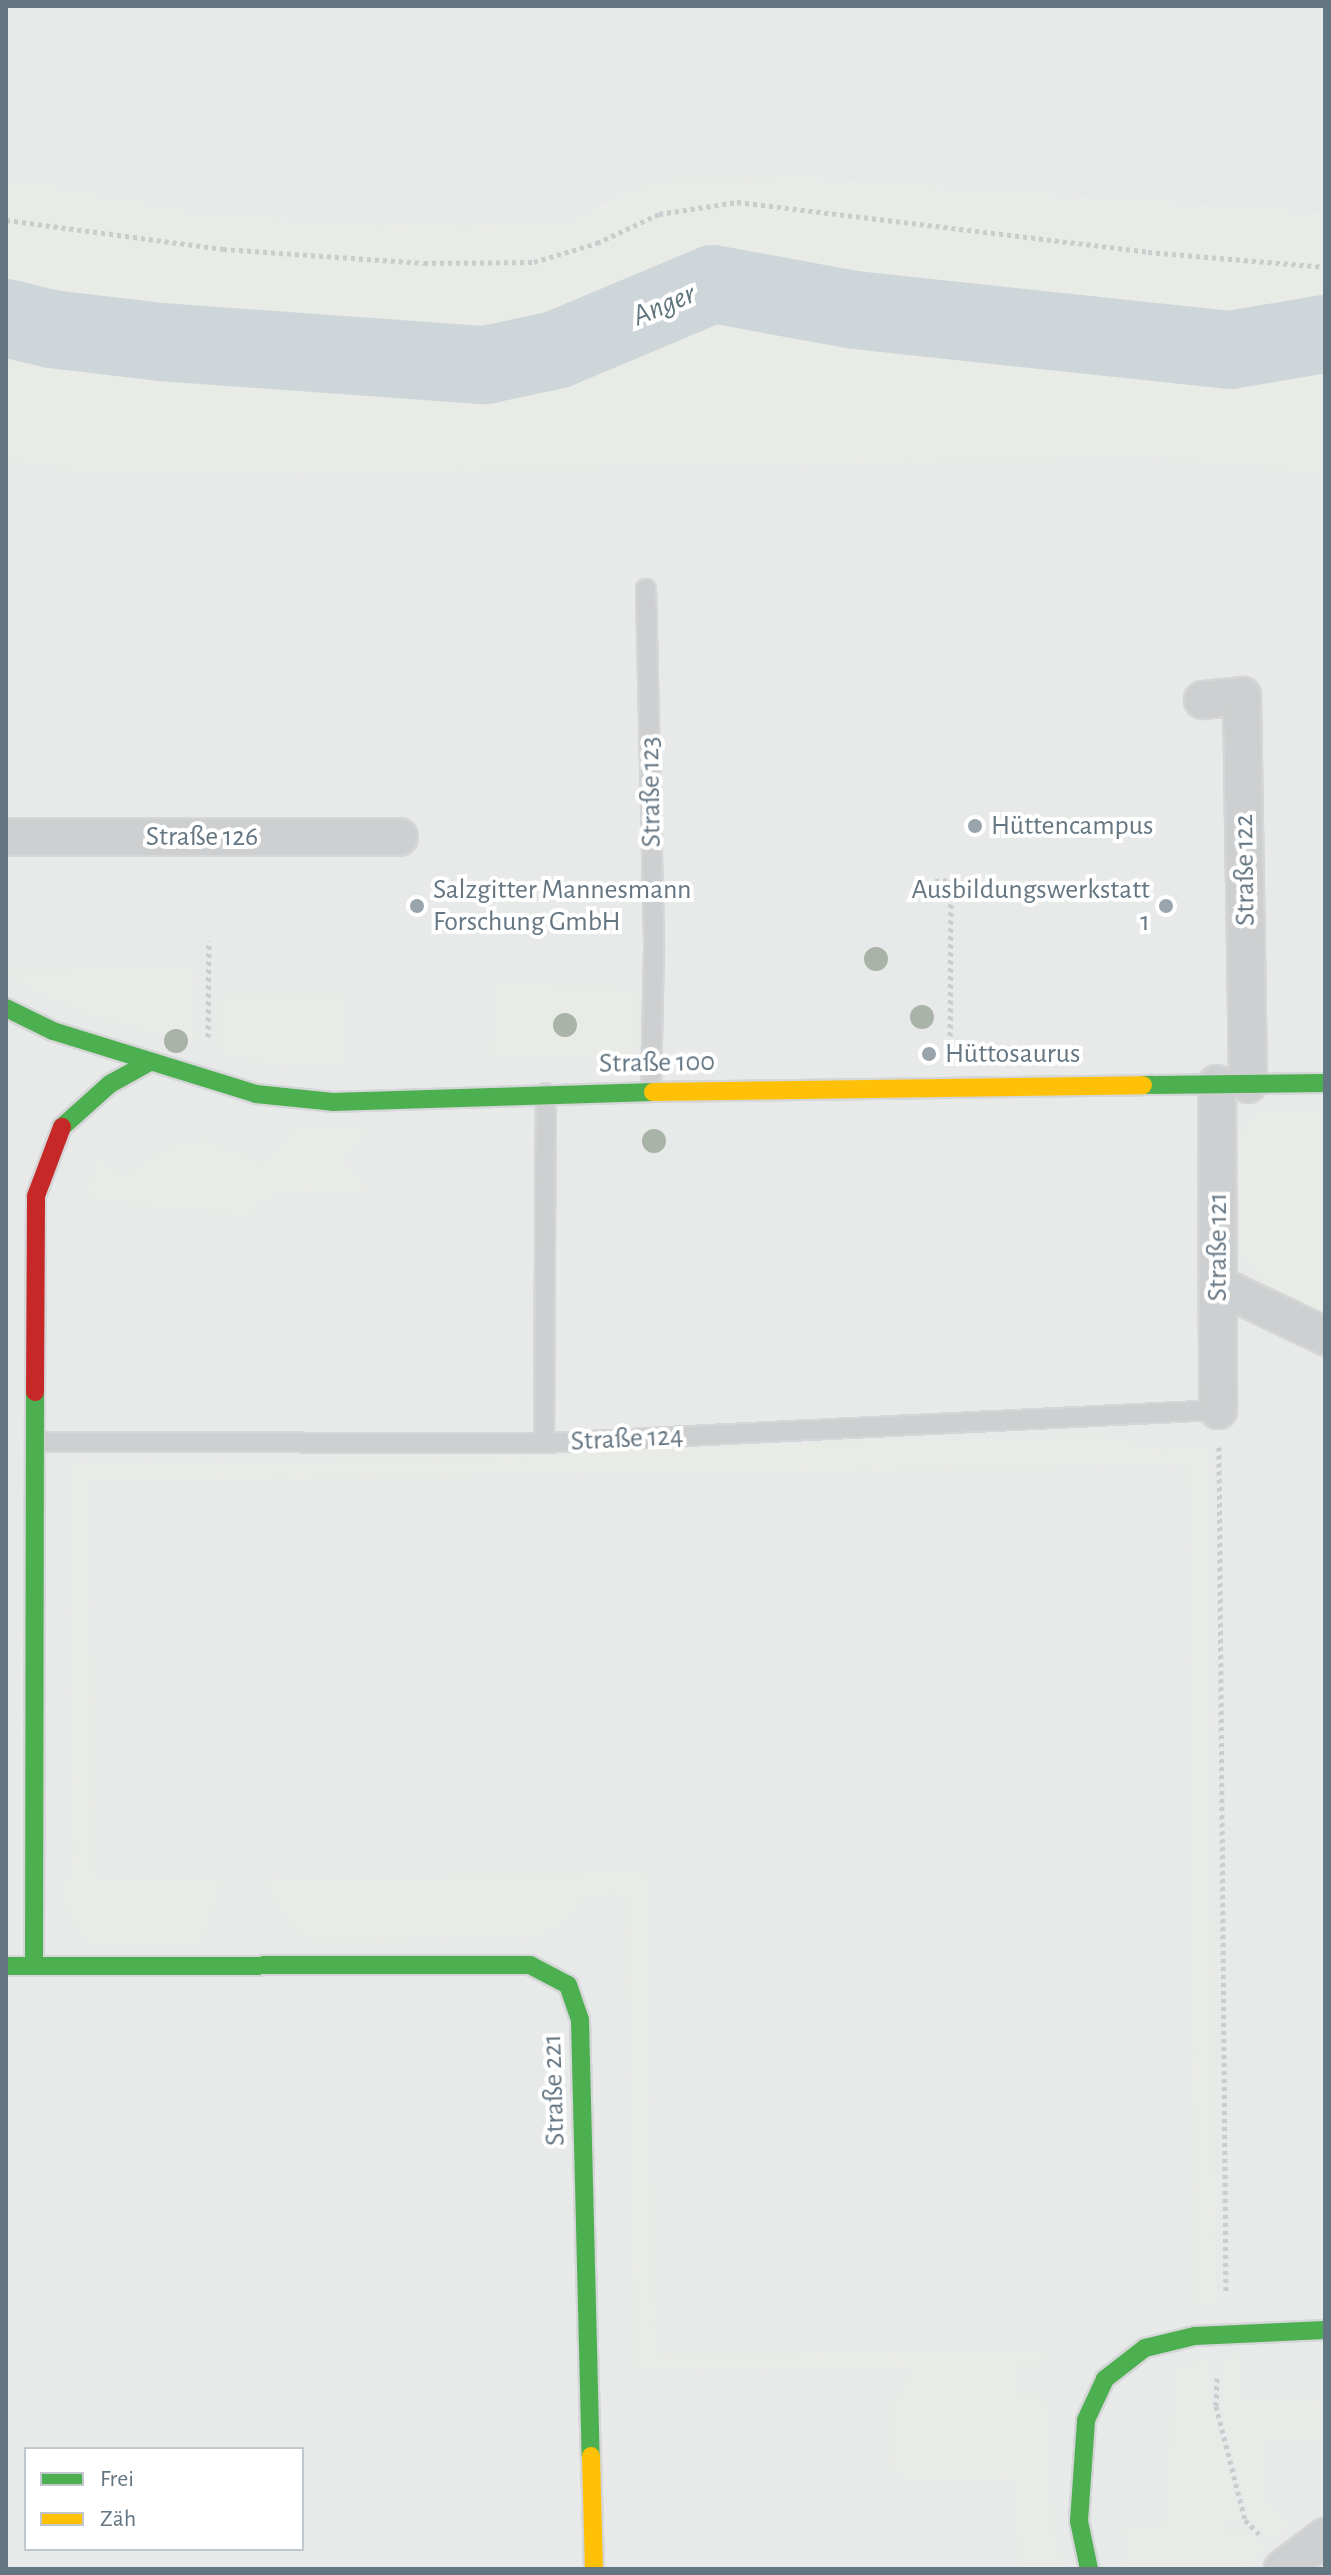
<!DOCTYPE html>
<meta charset="utf-8">
<style>
body{margin:0}
#map{position:relative;width:1331px;height:2575px;overflow:hidden;background:#f9f9f9;font-family:"Alegreya Sans",sans-serif}
div>[style]{position:absolute}
[style*='--x']{left:calc(var(--x)*1px);top:calc(var(--y)*1px);width:calc(var(--w)*1px);rotate:calc(var(--a)*1deg)}
.built>*{inset:0;background:#e8e9e9}
.green>*{inset:0;background:#e8ebe6;transform-origin:0 0}
.river>*{height:78px;margin:-39px;padding:0 39px;transform-origin:39px;border-radius:39px;background:#ced6d9}
.path>*{height:5px;margin-top:-2.5px;transform-origin:0;background:repeating-linear-gradient(90deg,#cbcccd 0 4px,transparent 0 8px)}
.roads{filter:drop-shadow(2px 0 #d5d6d7) drop-shadow(-2px 0 #d5d6d7) drop-shadow(0 2px #d5d6d7) drop-shadow(0 -2px #d5d6d7)}
.lane>*{height:18px;margin:-9px;padding:0 9px;transform-origin:9px;border-radius:9px;background:#cecfd0}
.street>*{height:36px;margin:-18px;padding:0 18px;transform-origin:18px;border-radius:18px;background:#cecfd0}
.fast>*{height:18px;margin:-9px;padding:0 9px;transform-origin:9px;border-radius:9px;background:#4caf50}
.slow>*{height:18px;margin:-9px;padding:0 9px;transform-origin:9px;border-radius:9px;background:#ffc107}
.jam>*{height:18px;margin:-9px;padding:0 9px;transform-origin:9px;border-radius:9px;background:#c62828}
.trees>*{width:24px;height:24px;margin:-12px;border-radius:50%;background:#a9b3a7}
.dots>*{width:22px;height:22px;translate:-50% -50%;box-sizing:border-box;border:4px solid #fff;border-radius:50%}
span{translate:-50% -50%;white-space:nowrap;text-align:center;line-height:1.15;-webkit-text-stroke:8px #fff;paint-order:stroke}
.street-label{font-size:28px;color:#657683}
.poi-label{font-size:28px;color:#657683}
.left{translate:0 -50%;text-align:left}
.right{translate:-100% -50%;text-align:right}
.water-label{font-size:30px;color:#60757c;font-style:italic}
.frame{position:absolute;inset:0;border:8px solid #657683;pointer-events:none}
.legend{position:absolute;left:24px;top:2447px;width:280px;height:104px;box-sizing:border-box;background:#fff;border:2px solid #c1c8cd;margin:0;padding:10px 14px;list-style:none;font-size:24px;color:#657683}
.legend li{display:flex;align-items:center;gap:16px;height:40px}
.legend b{width:40px;border:2px solid #c1c8cd}
</style>
<div id="map">
<div class="built">
<div style="clip-path:polygon(6px 6px,1325px 6px,1325px 215px,786px 178px,629px 191px,584px 218px,548px 226px,375px 228px,190px 213px,6px 180px)"></div>
<div style="clip-path:polygon(evenodd,6px 375px,1325px 400px,1325px 2569px,6px 2569px,6px 375px,26px 2449px,302px 2449px,302px 2549px,26px 2549px,26px 2449px)"></div>
</div>
<div class="green">
<div style="clip-path:polygon(786px 178px,1325px 215px,1325px 473px,1151px 458px,201px 475px,77px 471px,6px 460px,6px 180px,190px 213px,375px 228px,548px 226px,584px 218px,630px 191px,670px 180px)"></div>
<div style="clip-path:polygon(195px 968px,196px 1046px,84px 1013px,28px 988px,6px 971px)"></div>
<div style="left:638px;top:989px;width:71px;height:144px;rotate:92deg"></div>
<div style="clip-path:polygon(344px 994px,342px 1065px,269px 1064px,219px 1052px,219px 995px)"></div>
<div style="clip-path:polygon(1325px 1110px,1325px 1314px,1270px 1289px,1240px 1251px,1239px 1145px,1243px 1131px,1262px 1111px)"></div>
<div style="clip-path:polygon(298px 1126px,370px 1126px,344px 1160px,371px 1190px,273px 1192px,273px 1201px,259px 1203px,251px 1216px,112px 1202px,87px 1195px,97px 1159px,124px 1175px,168px 1147px,204px 1139px,262px 1163px)"></div>
<div style="clip-path:polygon(1101px 1435px,1131px 1441px,1141px 1450px,1208px 1449px,1215px 2306px,1196px 2307px,1188px 1466px,90px 1481px,94px 1879px,223px 1880px,202px 1942px,88px 1944px,65px 1906px,61px 1881px,74px 1880px,69px 1464px,564px 1457px,565px 1451px)"></div>
<div style="clip-path:polygon(646px 1873px,655px 2356px,1044px 2351px,1045px 2363px,1014px 2366px,1014px 2396px,1045px 2396px,1053px 2528px,1064px 2569px,1021px 2569px,1012px 2479px,906px 2482px,905px 2473px,891px 2473px,890px 2396px,904px 2395px,911px 2367px,636px 2371px,626px 1894px,584px 1895px,568px 1920px,536px 1938px,323px 1941px,308px 1939px,294px 1928px,263px 1879px)"></div>
<div style="clip-path:polygon(1242px 2355px,1243px 2400px,1325px 2402px,1325px 2438px,1266px 2440px,1266px 2502px,1289px 2525px,1273px 2540px,1249px 2518px,1221px 2408px,1225px 2356px)"></div>
<div style="clip-path:polygon(1209px 2359px,1213px 2411px,1241px 2523px,1225px 2523px,1224px 2531px,1248px 2532px,1265px 2547px,1243px 2569px,1112px 2569px,1128px 2565px,1123px 2527px,1164px 2527px,1176px 2368px)"></div>
</div>
<div class="river">
<div style="--x:6;--y:318;--w:46;--a:13.7"></div>
<div style="--x:51;--y:329;--w:111;--a:6.7"></div>
<div style="--x:161;--y:342;--w:325;--a:4.1"></div>
<div style="--x:485;--y:365;--w:73;--a:-11.9"></div>
<div style="--x:556;--y:350;--w:170;--a:-22.8"></div>
<div style="--x:713;--y:284;--w:144;--a:10.4"></div>
<div style="--x:855;--y:310;--w:377;--a:6.1"></div>
<div style="--x:1230;--y:350;--w:96;--a:-9.6"></div>
</div>
<div class="path">
<div style="--x:6;--y:220;--w:219;--a:7.6"></div>
<div style="--x:223;--y:249;--w:201;--a:4"></div>
<div style="--x:424;--y:263;--w:110;--a:-0.5"></div>
<div style="--x:534;--y:262;--w:66;--a:-16.8"></div>
<div style="--x:597;--y:243;--w:68;--a:-25.1"></div>
<div style="--x:659;--y:214;--w:79;--a:-8.7"></div>
<div style="--x:737;--y:202;--w:414;--a:6.9"></div>
<div style="--x:1148;--y:252;--w:178;--a:4.8"></div>
<div style="--x:935;--y:881;--w:16;--a:-4"></div>
<div style="--x:951;--y:880;--w:166;--a:90.3"></div>
<div style="--x:208;--y:1037;--w:96;--a:-89.4"></div>
<div style="--x:1219;--y:1447;--w:846;--a:89.53"></div>
<div style="--x:1217;--y:2378;--w:28;--a:92"></div>
<div style="--x:1216;--y:2406;--w:118;--a:75.7"></div>
<div style="--x:1245;--y:2520;--w:24;--a:45"></div>
</div>
<div class="roads">
<div class="lane">
<div style="--x:646;--y:589;--w:359;--a:88.7"></div>
<div style="--x:654;--y:948;--w:143;--a:91.2"></div>
<div style="--x:35;--y:1442;--w:509;--a:0.11"></div>
<div style="--x:544;--y:1443;--w:675;--a:-2.8"></div>
<div style="--x:544;--y:1443;--w:350;--a:-89.7"></div>
</div>
<div class="street">
<div style="--x:1203;--y:700;--w:39;--a:-6"></div>
<div style="--x:1242;--y:696;--w:388;--a:89.1"></div>
<div style="--x:6;--y:837;--w:393;--a:0"></div>
<div style="--x:1217;--y:1084;--w:326;--a:89.8"></div>
<div style="--x:1218;--y:1285;--w:119;--a:25.5"></div>
<div style="--x:1283;--y:2569;--w:53;--a:-37.3"></div>
</div>
<div class="fast">
<div style="--x:6;--y:1008;--w:52;--a:26.1"></div>
<div style="--x:53;--y:1031;--w:213;--a:17.2"></div>
<div style="--x:256;--y:1094;--w:77;--a:5.9"></div>
<div style="--x:333;--y:1102;--w:320;--a:-1.8"></div>
<div style="--x:1143;--y:1085;--w:182;--a:-0.6"></div>
<div style="--x:62;--y:1127;--w:64;--a:-41.9"></div>
<div style="--x:110;--y:1084;--w:43;--a:-28.9"></div>
<div style="--x:6;--y:1966;--w:524;--a:-0.11"></div>
<div style="--x:530;--y:1965;--w:43;--a:27.8"></div>
<div style="--x:568;--y:1985;--w:37;--a:71"></div>
<div style="--x:580;--y:2020;--w:436;--a:88.6"></div>
<div style="--x:34;--y:1966;--w:574;--a:-89.9"></div>
<div style="--x:1089;--y:2569;--w:49;--a:-101.8"></div>
<div style="--x:1079;--y:2521;--w:101;--a:-86"></div>
<div style="--x:1086;--y:2420;--w:45;--a:-65.1"></div>
<div style="--x:1105;--y:2379;--w:51;--a:-37.8"></div>
<div style="--x:1145;--y:2348;--w:51;--a:-13.5"></div>
<div style="--x:1195;--y:2336;--w:130;--a:-2.6"></div>
</div>
<div class="slow">
<div style="--x:653;--y:1092;--w:490;--a:-0.8"></div>
<div style="--x:591;--y:2456;--w:113;--a:88.5"></div>
</div>
<div class="jam">
<div style="--x:35;--y:1392;--w:196;--a:-89.7"></div>
<div style="--x:36;--y:1196;--w:74;--a:-69.4"></div>
</div>
</div>
<div class="trees">
<div style="left:876px;top:959px"></div>
<div style="left:922px;top:1017px"></div>
<div style="left:565px;top:1025px"></div>
<div style="left:176px;top:1041px"></div>
<div style="left:654px;top:1141px"></div>
</div>
<div class="dots">
<div style="left:975px;top:826px;background:#99a4ac"></div>
<div style="left:417px;top:906px;background:#99a4ac"></div>
<div style="left:1166px;top:906px;background:#99a4ac"></div>
<div style="left:929px;top:1054px;background:#99a4ac"></div>
</div>
<div class="street-label">
<span style="left:651px;top:792px;rotate:-91deg">Straße 123</span>
<span style="left:202px;top:837px">Straße 126</span>
<span style="left:1245px;top:870px;rotate:-91deg">Straße 122</span>
<span style="left:657px;top:1063px;rotate:-1deg">Straße 100</span>
<span style="left:1218px;top:1247px;rotate:-90deg">Straße 121</span>
<span style="left:627px;top:1439px;rotate:-3deg">Straße 124</span>
<span style="left:554px;top:2090px;rotate:-92deg">Straße 221</span>
</div>
<div class="poi-label">
<span class="left" style="left:991px;top:826px">Hüttencampus</span>
<span class="left" style="left:433px;top:906px">Salzgitter Mannesmann<br>Forschung GmbH</span>
<span class="right" style="left:1150px;top:906px">Ausbildungswerkstatt<br>1</span>
<span class="left" style="left:945px;top:1054px">Hüttosaurus</span>
</div>
<div class="water-label">
<span style="left:664px;top:305px;rotate:-23deg">Anger</span>
</div>
<div class="frame"></div>
<ul class="legend">
<li><b style="height:10px;background:#4caf50"></b>Frei</li>
<li><b style="height:10px;background:#ffc107"></b>Zäh</li>
</ul>
</div>
